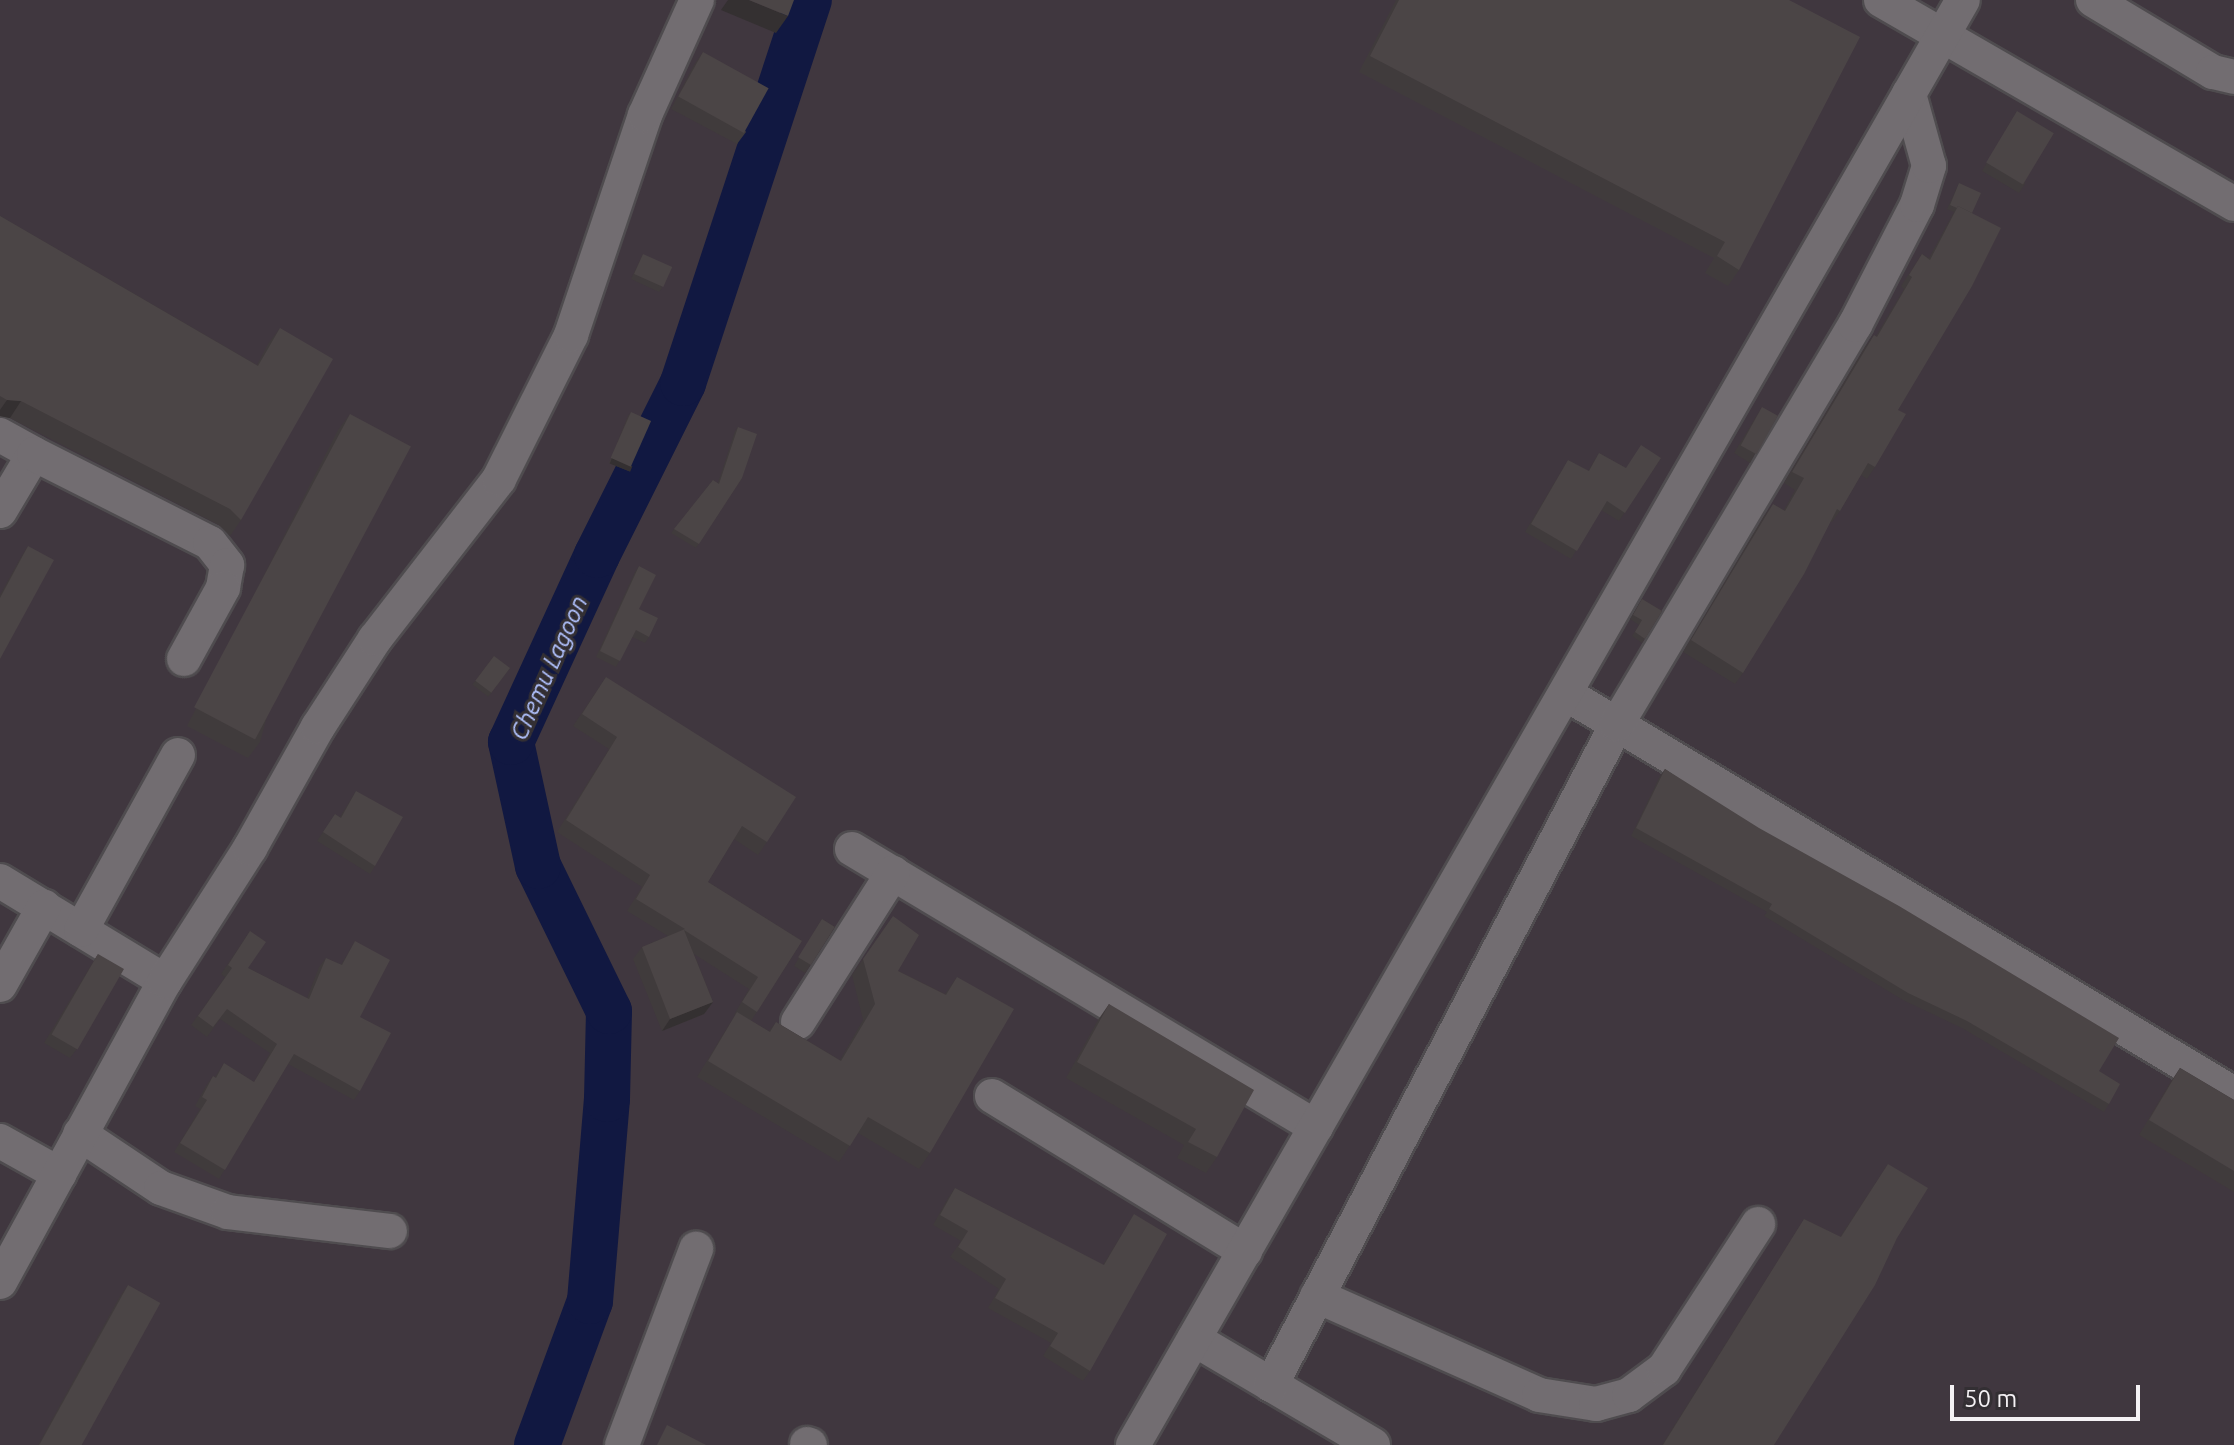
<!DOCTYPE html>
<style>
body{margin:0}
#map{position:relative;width:2234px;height:1445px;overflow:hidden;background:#332f33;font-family:Ubuntu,sans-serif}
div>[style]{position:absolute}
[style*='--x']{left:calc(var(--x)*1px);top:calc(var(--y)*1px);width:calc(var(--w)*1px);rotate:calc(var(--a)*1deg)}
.built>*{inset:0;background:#40373f;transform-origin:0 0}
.river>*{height:46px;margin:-23px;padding:0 23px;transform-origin:23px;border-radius:23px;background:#111841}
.roads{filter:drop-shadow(2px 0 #4f4c4f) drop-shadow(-2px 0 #4f4c4f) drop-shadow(0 2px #4f4c4f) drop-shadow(0 -2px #4f4c4f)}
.minor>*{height:34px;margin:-17px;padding:0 17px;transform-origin:17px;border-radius:17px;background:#726d71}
.wall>*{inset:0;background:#403b3c;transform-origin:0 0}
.shaded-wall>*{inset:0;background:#343031;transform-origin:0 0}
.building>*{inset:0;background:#4b4546;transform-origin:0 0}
span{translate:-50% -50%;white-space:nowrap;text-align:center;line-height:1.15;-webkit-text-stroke:6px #332f33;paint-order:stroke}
.water-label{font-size:24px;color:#b0c1fd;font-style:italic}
.scale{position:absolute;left:1950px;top:1385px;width:190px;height:36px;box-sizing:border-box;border:4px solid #f5f2f5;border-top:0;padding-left:10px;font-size:24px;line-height:28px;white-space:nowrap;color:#f5f2f5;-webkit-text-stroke:6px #332f33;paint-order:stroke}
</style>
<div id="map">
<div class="built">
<div style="left:0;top:0;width:2234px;height:1445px"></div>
</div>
<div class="river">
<div style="--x:537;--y:1445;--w:153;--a:-69.8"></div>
<div style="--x:590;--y:1301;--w:203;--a:-85.2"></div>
<div style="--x:607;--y:1099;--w:88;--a:-88.7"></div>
<div style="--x:609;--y:1011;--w:161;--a:-116.1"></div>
<div style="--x:538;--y:866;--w:127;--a:-102.3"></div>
<div style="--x:511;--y:742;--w:206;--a:-65.3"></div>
<div style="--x:597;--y:555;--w:192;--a:-63.4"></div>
<div style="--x:683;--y:383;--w:403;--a:-71.8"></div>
</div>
<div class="roads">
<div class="minor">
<div style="--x:1881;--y:0;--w:408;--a:30"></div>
<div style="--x:2093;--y:0;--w:140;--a:31"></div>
<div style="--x:2213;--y:72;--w:22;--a:13"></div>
<div style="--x:0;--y:435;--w:39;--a:29"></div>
<div style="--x:0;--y:511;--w:66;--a:-59.2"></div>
<div style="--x:34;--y:454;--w:197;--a:26.8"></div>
<div style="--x:210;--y:543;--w:28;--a:52"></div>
<div style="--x:227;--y:565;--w:23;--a:100"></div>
<div style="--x:223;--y:588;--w:81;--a:118.8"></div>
<div style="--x:1566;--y:694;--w:779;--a:30.91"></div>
<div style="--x:852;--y:849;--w:541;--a:30.93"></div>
<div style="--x:0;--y:881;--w:193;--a:31.2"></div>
<div style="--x:81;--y:930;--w:200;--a:-61"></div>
<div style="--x:0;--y:985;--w:90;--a:-60.6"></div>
<div style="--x:798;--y:1022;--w:177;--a:-57.5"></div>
<div style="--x:992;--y:1096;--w:297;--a:31.5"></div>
<div style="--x:80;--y:1134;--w:97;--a:33.7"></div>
<div style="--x:161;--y:1188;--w:71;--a:19.7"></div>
<div style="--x:228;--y:1212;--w:163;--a:6.7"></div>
<div style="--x:0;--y:1141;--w:68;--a:29.2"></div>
<div style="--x:0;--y:1282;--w:343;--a:-61.3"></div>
<div style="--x:165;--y:981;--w:158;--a:-57.4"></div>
<div style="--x:250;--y:848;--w:139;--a:-60.7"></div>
<div style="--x:318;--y:727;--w:105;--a:-57.1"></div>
<div style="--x:375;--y:639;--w:202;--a:-52.2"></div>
<div style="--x:499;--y:479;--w:161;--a:-63.4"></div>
<div style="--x:571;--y:335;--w:232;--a:-71.4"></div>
<div style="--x:645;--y:115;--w:126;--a:-65.7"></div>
<div style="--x:1317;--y:1296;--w:243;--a:24"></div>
<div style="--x:1539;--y:1395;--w:58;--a:9"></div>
<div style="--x:1596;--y:1404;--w:34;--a:-15"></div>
<div style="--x:1629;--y:1395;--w:44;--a:-36.6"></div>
<div style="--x:1664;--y:1369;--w:173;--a:-57"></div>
<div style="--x:1194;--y:1339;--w:208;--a:30.6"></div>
<div style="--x:1271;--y:1385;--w:746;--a:-62.37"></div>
<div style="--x:1617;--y:724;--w:465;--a:-59.2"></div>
<div style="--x:1855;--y:325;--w:135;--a:-62.7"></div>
<div style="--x:1917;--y:205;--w:41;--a:-72.9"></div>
<div style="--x:1929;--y:166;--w:75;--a:-105.5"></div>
<div style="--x:807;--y:1444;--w:3;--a:18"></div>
<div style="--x:622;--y:1445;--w:210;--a:-69.3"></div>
<div style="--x:1133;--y:1445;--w:1666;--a:-60.13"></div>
</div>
</div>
<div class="wall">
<div style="clip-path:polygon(1396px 0,1789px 0,1739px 270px,1728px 286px,1705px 273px,1714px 258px,1359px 72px)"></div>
<div style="clip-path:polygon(703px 52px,746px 132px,737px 144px,671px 109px,694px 65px)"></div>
<div style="clip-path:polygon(2017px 111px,2025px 184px,2019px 193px,1982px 171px)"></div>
<div style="clip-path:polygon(1959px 183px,1972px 213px,1898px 410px,1875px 467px,1867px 479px,1861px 475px,1840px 511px,1832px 522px,1830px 521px,1743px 673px,1735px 684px,1683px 652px,1764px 516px,1773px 504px,1784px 510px,1795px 490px,1784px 483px,1865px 347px,1874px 335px,1876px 336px,1904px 289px,1901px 286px,1922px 254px,1929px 258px,1954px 212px,1947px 209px)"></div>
<div style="clip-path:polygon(0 216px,257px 365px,268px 344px,280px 328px,241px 520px,230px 536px,219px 525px,10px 418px,0 416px)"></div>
<div style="clip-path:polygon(643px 254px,662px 288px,659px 292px,631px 279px)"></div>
<div style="clip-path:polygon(1762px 407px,1755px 454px,1750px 463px,1734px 453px)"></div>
<div style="clip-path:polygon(631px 412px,629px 471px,609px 463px,628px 416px)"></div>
<div style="clip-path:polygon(350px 414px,260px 742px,248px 758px,187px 726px,338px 430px)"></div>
<div style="clip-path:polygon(738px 427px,742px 478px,696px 548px,671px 533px,713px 480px,718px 483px,735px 431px)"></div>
<div style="clip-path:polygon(1599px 453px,1626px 468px,1661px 458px,1619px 521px,1601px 510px,1571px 559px,1525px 532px,1568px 460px,1588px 471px)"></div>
<div style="clip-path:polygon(28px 546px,0 659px,0 595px,20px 559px)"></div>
<div style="clip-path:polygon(639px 566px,639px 609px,649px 637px,645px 643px,632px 637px,616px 667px,596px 657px,635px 572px)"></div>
<div style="clip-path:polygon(1642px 599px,1662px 611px,1642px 643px,1632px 636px,1639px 625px,1630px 619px)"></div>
<div style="left:494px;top:656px;width:20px;height:36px;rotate:37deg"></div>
<div style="clip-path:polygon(606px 677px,767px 842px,758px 855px,734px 839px,708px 882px,802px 941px,751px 1021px,769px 1031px,776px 1022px,840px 1060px,863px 1020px,852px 975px,893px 916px,898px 971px,945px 994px,957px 977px,930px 1153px,919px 1169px,858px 1133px,839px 1162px,697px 1077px,735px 1015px,734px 1015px,749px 989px,694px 954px,713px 1002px,704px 1014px,662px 1031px,633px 959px,642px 947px,668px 936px,627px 911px,642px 887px,557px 832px,609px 749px,573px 726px)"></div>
<div style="clip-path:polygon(1665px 769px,2099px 1071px,2109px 1104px,2104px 1112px,1962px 1028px,1903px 1000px,1764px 916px,1767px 912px,1631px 836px,1660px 776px)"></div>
<div style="clip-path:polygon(356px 791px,375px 866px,370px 874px,317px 841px,335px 814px,340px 817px)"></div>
<div style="clip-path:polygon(822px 919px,835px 927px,805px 973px,794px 966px)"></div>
<div style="clip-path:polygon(250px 931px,248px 968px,307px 998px,319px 967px,326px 958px,341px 965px,355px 941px,360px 1017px,360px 1091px,354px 1100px,288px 1064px,219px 1179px,174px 1152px,200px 1109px,195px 1106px,206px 1086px,213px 1076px,215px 1077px,224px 1063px,254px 1082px,270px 1053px,220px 1019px,207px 1037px,191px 1025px,225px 977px,221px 974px)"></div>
<div style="clip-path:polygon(98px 954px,76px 1050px,70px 1058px,44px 1043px)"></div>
<div style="clip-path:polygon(1109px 1004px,1217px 1157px,1206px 1173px,1177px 1158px,1184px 1145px,1066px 1078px,1098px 1020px)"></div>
<div style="clip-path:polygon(2180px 1068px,2234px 1100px,2234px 1192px,2139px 1135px,2170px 1083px)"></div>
<div style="clip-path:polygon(1888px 1164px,1897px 1238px,1774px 1445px,1662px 1445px,1804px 1219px,1840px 1237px)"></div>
<div style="clip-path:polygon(955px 1188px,1103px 1265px,1134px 1214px,1090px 1371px,1083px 1381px,1043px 1356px,1051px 1343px,988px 1308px,999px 1289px,950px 1257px,961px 1241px,933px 1225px,948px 1198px)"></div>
<div style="clip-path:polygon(128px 1285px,82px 1445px,38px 1445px,119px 1298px)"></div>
</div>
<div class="shaded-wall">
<div style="clip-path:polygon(728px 0,749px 0,788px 16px,776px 33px,721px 10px)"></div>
<div style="clip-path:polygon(7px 400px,21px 401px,10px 418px,0 416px,0 410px)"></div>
<div style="left:612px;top:458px;width:22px;height:6px;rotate:22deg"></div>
<div style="clip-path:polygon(713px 1002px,704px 1014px,662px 1031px,670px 1019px)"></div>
</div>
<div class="building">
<div style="clip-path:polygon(749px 0,794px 0,788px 16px)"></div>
<div style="clip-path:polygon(1399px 0,1789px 0,1860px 37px,1739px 270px,1717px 256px,1725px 242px,1370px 56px)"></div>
<div style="left:703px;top:52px;width:75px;height:51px;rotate:29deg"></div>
<div style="left:2017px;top:111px;width:43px;height:60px;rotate:31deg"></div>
<div style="clip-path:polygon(1959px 183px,1981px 193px,1972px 213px,1958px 206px,1957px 208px,1950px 205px)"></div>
<div style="clip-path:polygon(1958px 206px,2001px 228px,1972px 286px,1898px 410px,1906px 414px,1875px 467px,1868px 463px,1840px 511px,1837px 509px,1804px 574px,1743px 673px,1691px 640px,1773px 504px,1785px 511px,1804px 478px,1792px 472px,1874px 335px,1877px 337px,1912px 277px,1909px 275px,1922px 254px,1930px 260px)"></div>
<div style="clip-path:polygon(0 216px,258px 366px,280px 328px,333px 359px,241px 520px,230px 509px,21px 401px,7px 400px,0 396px)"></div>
<div style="left:643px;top:254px;width:32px;height:22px;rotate:24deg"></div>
<div style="left:1762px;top:407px;width:18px;height:44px;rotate:29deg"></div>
<div style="left:631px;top:412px;width:22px;height:50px;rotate:24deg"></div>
<div style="left:350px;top:414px;width:69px;height:332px;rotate:28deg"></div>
<div style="clip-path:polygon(738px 427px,757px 434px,742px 478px,699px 544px,674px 529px,713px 480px,719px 484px)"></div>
<div style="clip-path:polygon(1641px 445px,1661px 458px,1625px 513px,1607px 501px,1577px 551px,1531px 524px,1568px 460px,1589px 471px,1599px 453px,1626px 468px)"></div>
<div style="clip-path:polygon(28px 546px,54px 560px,0 659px,0 598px)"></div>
<div style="clip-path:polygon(639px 566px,656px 575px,639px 609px,658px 618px,649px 637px,636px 630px,620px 661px,600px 651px)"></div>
<div style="clip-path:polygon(1642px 599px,1662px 611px,1645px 639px,1635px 632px,1642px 620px,1633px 615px)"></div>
<div style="left:494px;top:656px;width:20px;height:31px;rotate:37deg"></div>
<div style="clip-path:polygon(606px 677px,796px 797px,767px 842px,742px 826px,708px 882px,802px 941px,757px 1012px,742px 1002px,758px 977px,684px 930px,713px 1002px,670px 1019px,642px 947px,685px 929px,636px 899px,650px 875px,566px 820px,617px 737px,582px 714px)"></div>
<div style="clip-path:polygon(1665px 769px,1759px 828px,1899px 906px,2119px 1038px,2099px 1071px,2120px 1084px,2109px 1104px,1967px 1021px,1908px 993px,1769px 909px,1772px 904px,1636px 828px)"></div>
<div style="clip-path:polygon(356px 791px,403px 817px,375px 866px,323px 832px,335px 814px,341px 818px)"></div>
<div style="clip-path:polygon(893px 916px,919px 935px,898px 971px,946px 995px,957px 977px,1014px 1009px,930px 1153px,868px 1117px,850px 1146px,708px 1061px,737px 1012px,770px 1032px,776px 1022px,841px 1061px,875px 1004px,863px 959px)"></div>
<div style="left:822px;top:919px;width:15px;height:45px;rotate:32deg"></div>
<div style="clip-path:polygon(250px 931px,266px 942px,248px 968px,309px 999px,326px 958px,342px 965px,355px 941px,390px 960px,360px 1017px,391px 1033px,360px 1091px,294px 1054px,225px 1170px,180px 1143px,207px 1100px,202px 1097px,213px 1076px,216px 1078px,224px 1063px,254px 1082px,277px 1044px,227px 1009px,213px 1027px,198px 1016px,232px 968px,228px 965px)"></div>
<div style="left:98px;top:954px;width:30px;height:93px;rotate:30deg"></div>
<div style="clip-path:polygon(1109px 1004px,1254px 1090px,1217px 1157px,1188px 1142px,1196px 1129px,1077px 1062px)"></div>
<div style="clip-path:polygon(2180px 1068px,2234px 1100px,2234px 1171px,2149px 1120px)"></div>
<div style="clip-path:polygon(1888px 1164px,1928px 1188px,1897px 1238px,1875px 1285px,1774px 1445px,1663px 1445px,1804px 1219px,1841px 1237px)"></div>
<div style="clip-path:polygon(955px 1188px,1104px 1265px,1134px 1214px,1167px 1234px,1090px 1371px,1050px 1346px,1058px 1333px,995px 1298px,1006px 1279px,958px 1247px,968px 1231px,940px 1215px)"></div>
<div style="left:128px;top:1285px;width:37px;height:183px;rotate:29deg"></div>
<div style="clip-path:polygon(667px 1425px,706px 1445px,657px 1445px)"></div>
</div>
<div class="water-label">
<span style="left:549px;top:668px;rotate:-66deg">Chemu Lagoon</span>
</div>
<div class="scale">50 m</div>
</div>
